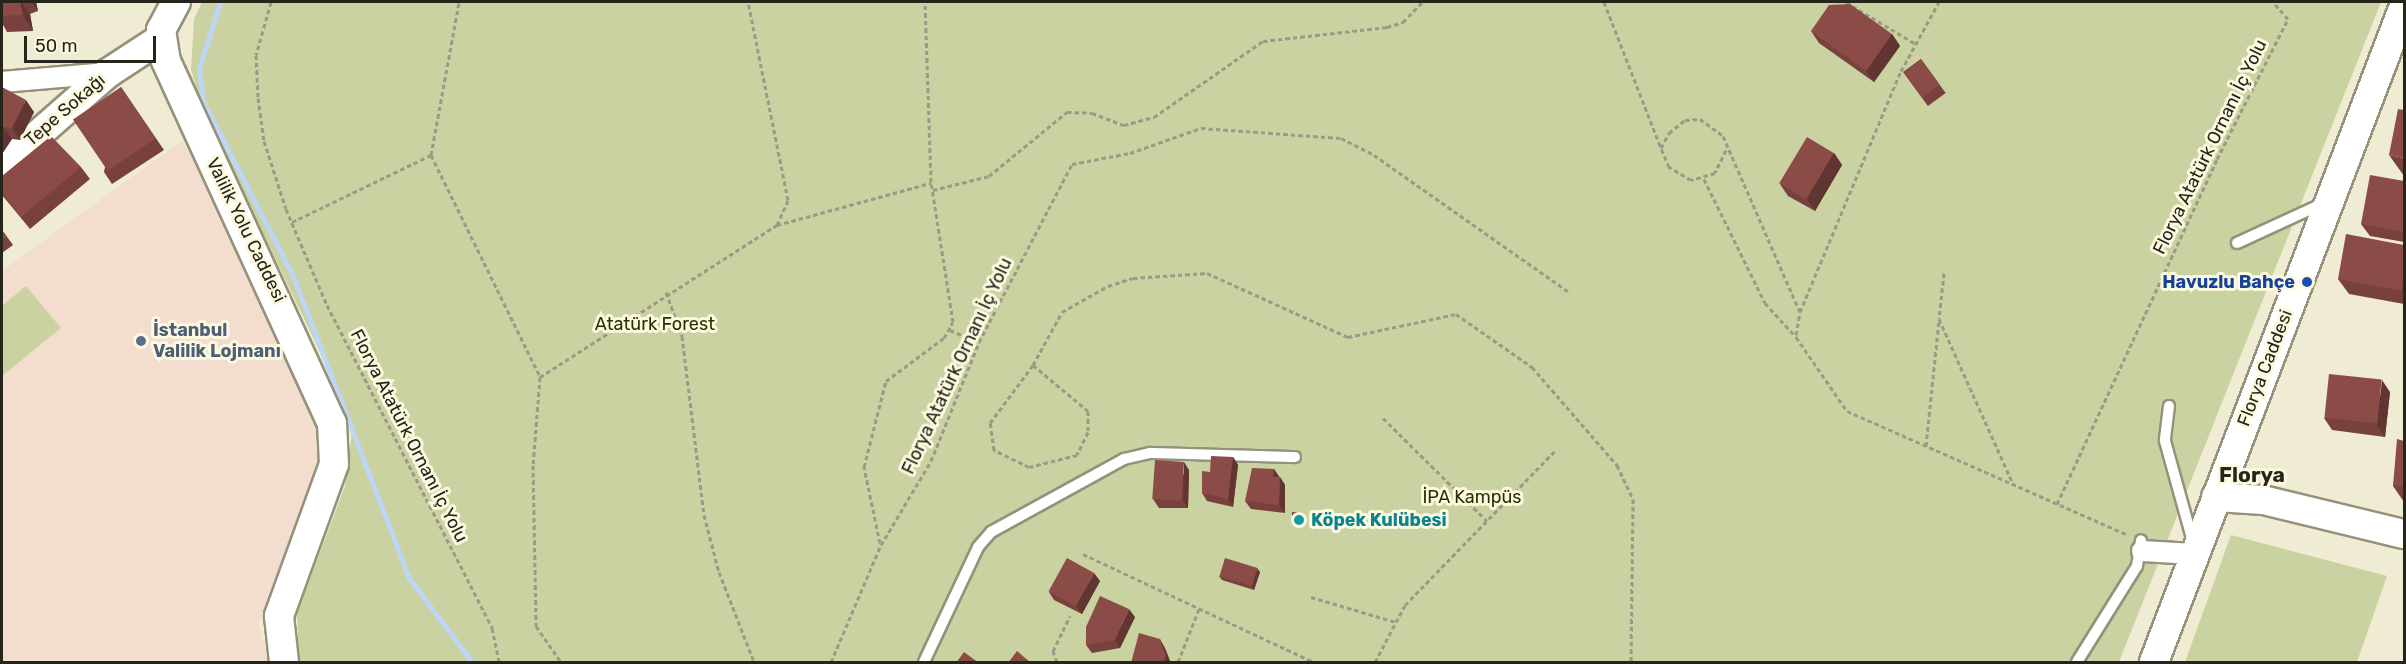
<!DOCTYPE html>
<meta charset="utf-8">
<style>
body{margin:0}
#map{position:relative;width:2406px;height:664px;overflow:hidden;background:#f0ecd3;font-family:Rubik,sans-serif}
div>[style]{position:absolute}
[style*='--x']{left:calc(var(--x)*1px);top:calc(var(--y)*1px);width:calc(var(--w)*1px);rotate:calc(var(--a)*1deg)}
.commercial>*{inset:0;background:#f2ddcf}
.green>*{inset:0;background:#c9d2a0}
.stream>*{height:5px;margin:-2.5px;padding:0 2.5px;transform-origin:2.5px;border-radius:2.5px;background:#bfd5f6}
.path>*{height:3px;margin-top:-1.5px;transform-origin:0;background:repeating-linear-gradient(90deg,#9c9986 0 4.5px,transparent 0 7.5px)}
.roads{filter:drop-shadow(2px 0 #95917a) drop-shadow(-2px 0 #95917a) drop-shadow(0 2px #95917a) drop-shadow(0 -2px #95917a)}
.lane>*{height:10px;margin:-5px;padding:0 5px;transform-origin:5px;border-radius:5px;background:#fff}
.street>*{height:20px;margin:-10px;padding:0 10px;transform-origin:10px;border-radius:10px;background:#fff}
.secondary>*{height:28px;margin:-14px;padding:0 14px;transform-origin:14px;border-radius:14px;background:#fff}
.wall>*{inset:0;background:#78413d;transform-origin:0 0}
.shaded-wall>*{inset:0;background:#613532}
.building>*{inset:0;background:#8b4c47;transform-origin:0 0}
.dots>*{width:16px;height:16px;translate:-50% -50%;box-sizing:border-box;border:3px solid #fdf9e0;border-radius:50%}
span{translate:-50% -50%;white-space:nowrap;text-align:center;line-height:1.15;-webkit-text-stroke:6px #fdf9e0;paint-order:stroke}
.street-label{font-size:18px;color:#26251b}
.transit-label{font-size:18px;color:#164399;font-weight:700}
.right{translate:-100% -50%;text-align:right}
.park-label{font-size:18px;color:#2a3000}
.service-label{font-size:18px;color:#4e5e75;font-weight:700}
.left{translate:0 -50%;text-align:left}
.culture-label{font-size:18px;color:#0d838f;font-weight:700}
.quarter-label{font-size:21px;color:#26251b;font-weight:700}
.frame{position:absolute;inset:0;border:3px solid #26251b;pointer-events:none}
.scale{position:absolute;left:24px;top:36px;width:132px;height:27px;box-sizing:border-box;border:3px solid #26251b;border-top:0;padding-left:8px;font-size:18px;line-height:21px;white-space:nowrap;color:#26251b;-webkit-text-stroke:4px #fdf9e0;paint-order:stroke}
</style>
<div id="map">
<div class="commercial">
<div style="clip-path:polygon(183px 140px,314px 411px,321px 441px,313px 485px,258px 625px,271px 662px,2px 662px,2px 271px)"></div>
</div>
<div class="green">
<div style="clip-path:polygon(202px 2px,2381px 2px,2119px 662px,299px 662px,297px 614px,345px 486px,352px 432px,320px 352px,201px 104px,191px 69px,194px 19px)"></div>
<div style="clip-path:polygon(26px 286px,61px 328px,2px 376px,2px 306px)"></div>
<div style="clip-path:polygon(2231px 535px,2387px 576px,2357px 662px,2185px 662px)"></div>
</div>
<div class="stream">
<div style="--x:220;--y:2;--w:70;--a:107.4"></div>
<div style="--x:199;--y:69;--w:32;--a:83"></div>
<div style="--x:203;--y:101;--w:197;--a:62.8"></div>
<div style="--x:293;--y:276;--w:324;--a:69"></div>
<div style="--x:409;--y:578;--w:105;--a:53.1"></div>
</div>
<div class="path">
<div style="--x:271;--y:2;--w:55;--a:105.8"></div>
<div style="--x:256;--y:55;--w:43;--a:87.3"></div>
<div style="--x:258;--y:98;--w:43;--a:82.1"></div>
<div style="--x:264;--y:141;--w:71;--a:72.1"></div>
<div style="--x:286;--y:209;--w:104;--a:66.9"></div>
<div style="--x:327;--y:305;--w:363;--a:62.9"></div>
<div style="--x:492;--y:628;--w:35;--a:78"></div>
<div style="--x:1604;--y:2;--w:157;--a:68.7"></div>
<div style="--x:1846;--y:2;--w:82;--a:31"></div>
<div style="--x:1726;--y:150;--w:25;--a:116"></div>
<div style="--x:1715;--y:173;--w:25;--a:164"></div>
<div style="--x:1691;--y:180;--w:26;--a:-149"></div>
<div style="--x:1669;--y:167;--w:21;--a:-113"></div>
<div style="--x:1661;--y:148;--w:17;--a:-62"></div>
<div style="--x:1669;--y:133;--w:21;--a:-39"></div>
<div style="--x:1685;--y:120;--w:15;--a:-4"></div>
<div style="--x:1700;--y:119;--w:29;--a:36"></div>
<div style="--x:1723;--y:136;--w:192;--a:66.4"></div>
<div style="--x:431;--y:155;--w:247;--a:63.8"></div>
<div style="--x:540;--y:377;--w:88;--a:94.5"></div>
<div style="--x:533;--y:465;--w:161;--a:88.9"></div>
<div style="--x:536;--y:626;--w:44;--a:55.2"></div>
<div style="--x:1704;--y:179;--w:138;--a:63.8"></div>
<div style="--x:1765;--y:303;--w:46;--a:47.6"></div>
<div style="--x:1796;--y:337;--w:90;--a:55.4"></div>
<div style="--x:1847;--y:411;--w:307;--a:23.8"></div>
<div style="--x:933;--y:190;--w:58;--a:-14"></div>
<div style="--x:989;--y:176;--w:101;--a:-39.4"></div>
<div style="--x:1067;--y:112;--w:25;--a:2"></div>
<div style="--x:1092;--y:113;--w:34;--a:21"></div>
<div style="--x:1124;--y:125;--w:31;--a:-15"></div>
<div style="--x:1154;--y:117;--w:133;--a:-34.9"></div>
<div style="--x:1263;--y:41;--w:125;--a:-6.4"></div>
<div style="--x:1387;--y:27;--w:17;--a:-17"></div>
<div style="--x:1403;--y:22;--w:28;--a:-46"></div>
<div style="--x:292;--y:222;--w:154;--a:-25.7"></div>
<div style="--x:431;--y:155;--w:156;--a:-79.6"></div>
<div style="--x:777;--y:225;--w:160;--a:-15.3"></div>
<div style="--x:1944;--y:273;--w:46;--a:96.2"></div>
<div style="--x:1939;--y:319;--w:181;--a:65.8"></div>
<div style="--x:666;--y:292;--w:47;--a:70"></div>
<div style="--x:682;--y:336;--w:180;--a:83"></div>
<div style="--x:704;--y:515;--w:59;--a:75.3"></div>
<div style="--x:719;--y:572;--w:97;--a:68.7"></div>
<div style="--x:950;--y:330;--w:30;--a:23"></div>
<div style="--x:1796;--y:335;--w:23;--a:-80"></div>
<div style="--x:1800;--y:312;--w:261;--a:-67.3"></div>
<div style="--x:1901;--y:71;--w:79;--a:-61.2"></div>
<div style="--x:1033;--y:365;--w:72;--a:39.9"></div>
<div style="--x:1088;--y:411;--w:21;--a:90"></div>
<div style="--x:1088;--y:432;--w:25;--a:116"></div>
<div style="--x:1077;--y:455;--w:49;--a:166"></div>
<div style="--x:1029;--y:467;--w:39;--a:-154"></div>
<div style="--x:994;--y:450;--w:27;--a:-98"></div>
<div style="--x:990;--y:423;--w:72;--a:-53.4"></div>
<div style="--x:1033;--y:365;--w:60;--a:-61.3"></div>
<div style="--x:1062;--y:312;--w:53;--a:-29.5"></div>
<div style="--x:1108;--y:286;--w:26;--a:-18"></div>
<div style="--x:1133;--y:278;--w:74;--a:-3.9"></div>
<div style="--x:1207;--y:273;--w:155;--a:24.4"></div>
<div style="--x:1348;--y:337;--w:110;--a:-12"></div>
<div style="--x:1456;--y:314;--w:93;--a:34.9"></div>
<div style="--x:1532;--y:367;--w:130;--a:49.1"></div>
<div style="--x:1617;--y:465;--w:38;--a:65"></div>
<div style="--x:1633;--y:499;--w:163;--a:90.7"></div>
<div style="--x:540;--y:377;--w:282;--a:-32.7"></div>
<div style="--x:777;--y:225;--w:27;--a:-66"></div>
<div style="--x:788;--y:200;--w:202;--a:-101.4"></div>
<div style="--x:1383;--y:418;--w:146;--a:44.7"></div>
<div style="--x:1926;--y:446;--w:126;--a:-84.1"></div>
<div style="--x:2057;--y:504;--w:380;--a:-65.1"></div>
<div style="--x:2217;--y:159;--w:157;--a:-63.1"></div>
<div style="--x:2288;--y:19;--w:23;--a:-131"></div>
<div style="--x:880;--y:543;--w:78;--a:-101.9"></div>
<div style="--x:864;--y:467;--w:89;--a:-75.7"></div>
<div style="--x:886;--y:381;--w:72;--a:-36.6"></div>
<div style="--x:944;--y:338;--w:18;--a:-61"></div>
<div style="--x:953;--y:322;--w:142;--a:-98.9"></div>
<div style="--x:931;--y:182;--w:180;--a:-91.9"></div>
<div style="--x:1083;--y:554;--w:255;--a:25.1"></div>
<div style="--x:1311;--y:597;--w:89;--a:16.4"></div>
<div style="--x:831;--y:662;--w:127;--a:-66.9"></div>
<div style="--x:881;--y:545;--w:98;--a:-59.2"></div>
<div style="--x:931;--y:461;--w:128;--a:-68"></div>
<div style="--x:979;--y:342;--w:201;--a:-62.4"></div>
<div style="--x:1072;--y:164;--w:59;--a:-10.7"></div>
<div style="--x:1130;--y:153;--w:75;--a:-19.4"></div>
<div style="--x:1201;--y:128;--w:140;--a:4.1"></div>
<div style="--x:1341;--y:138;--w:37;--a:27"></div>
<div style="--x:1374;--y:155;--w:240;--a:35.1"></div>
<div style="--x:1057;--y:662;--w:12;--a:-110"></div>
<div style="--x:1053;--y:651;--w:39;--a:-64"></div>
<div style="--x:1178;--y:662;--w:57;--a:-68.4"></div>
<div style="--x:1375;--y:662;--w:64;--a:-62.2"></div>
<div style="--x:1405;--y:605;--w:215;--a:-45.8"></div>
</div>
<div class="roads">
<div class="lane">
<div style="--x:2237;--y:243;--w:96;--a:-24.7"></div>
<div style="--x:2169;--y:406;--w:35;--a:97"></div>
<div style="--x:2165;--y:441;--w:105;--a:74.5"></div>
<div style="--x:924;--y:662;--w:127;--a:-64.8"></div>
<div style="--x:978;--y:547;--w:20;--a:-49"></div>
<div style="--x:991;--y:532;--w:152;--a:-28.8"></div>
<div style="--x:1124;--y:459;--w:27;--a:-13"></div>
<div style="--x:1150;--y:453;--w:145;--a:1.6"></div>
<div style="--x:2077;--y:662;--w:113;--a:-58"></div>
<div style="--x:2137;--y:566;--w:26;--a:-81"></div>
</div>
<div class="street">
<div style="--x:2;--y:82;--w:106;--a:-4.9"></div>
<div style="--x:2142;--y:551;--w:52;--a:3.3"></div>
</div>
<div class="secondary">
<div style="--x:176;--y:2;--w:32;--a:118"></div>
<div style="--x:161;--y:30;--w:31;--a:81"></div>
<div style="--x:166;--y:61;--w:398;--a:65.4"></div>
<div style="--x:332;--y:423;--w:41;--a:87.2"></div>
<div style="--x:334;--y:464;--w:162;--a:109.9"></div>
<div style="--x:279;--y:616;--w:46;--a:83.8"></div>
<div style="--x:2;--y:166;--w:141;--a:-41.3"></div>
<div style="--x:108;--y:73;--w:62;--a:-33.2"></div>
<div style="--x:2216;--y:497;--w:47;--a:3.7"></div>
<div style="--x:2263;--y:500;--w:145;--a:13.6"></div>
<div style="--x:2154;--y:662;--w:702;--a:-69.14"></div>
</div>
</div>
<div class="wall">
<div style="clip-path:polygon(2px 2px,36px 2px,38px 11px,30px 14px,33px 31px,7px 32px,2px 23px)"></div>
<div style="clip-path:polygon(1811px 31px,1892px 34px,1900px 46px,1874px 82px,1819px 43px)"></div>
<div style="left:1921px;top:59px;width:42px;height:22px;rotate:54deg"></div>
<div style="clip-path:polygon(2px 87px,34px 112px,20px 140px,12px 139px,2px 154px)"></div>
<div style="clip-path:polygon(121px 87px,164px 150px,112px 184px,104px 172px)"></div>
<div style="clip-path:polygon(1834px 153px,1842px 165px,1815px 211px,1788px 196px,1780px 184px)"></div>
<div style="clip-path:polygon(2389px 155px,2404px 158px,2404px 176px)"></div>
<div style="clip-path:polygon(81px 167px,90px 179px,30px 229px,2px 195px,2px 176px)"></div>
<div style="clip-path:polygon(2404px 181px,2404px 242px,2370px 236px,2361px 224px)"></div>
<div style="clip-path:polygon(2px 230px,13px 245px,2px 253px)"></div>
<div style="clip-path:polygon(2404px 245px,2404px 304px,2349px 294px,2338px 279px)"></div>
<div style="clip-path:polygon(2390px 392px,2385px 437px,2332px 430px,2324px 418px)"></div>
<div style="clip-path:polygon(2404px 441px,2404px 502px,2393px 486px)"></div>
<div style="clip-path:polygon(1233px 457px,1238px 465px,1233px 507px,1207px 501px,1202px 493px,1210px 472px)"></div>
<div style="clip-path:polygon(1274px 469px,1285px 485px,1285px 513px,1251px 509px,1245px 501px)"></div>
<div style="clip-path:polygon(1189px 470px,1188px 508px,1159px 508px,1153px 499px)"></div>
<div style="clip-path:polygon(1303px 516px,1302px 525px,1295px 524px,1292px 520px)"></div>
<div style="clip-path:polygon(1260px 572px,1254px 590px,1222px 580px,1219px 576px)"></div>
<div style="clip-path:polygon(1100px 581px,1082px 614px,1054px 600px,1049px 592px)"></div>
<div style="clip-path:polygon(1135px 617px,1120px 648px,1092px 653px,1086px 645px)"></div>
</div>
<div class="shaded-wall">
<div style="clip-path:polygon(20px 2px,21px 2px,30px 14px,33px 31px,23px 15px)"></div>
<div style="clip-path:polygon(32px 2px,36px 2px,38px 11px)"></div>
<div style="clip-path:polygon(1892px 34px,1900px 46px,1874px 82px,1866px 71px)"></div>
<div style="clip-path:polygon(26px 100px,34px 112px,20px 140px,12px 128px)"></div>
<div style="clip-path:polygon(3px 127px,12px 139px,2px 154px,2px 130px)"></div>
<div style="clip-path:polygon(1834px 153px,1842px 165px,1815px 211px,1807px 199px)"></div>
<div style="clip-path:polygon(2404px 275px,2404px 295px,2402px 291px)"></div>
<div style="clip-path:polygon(2382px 380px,2390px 392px,2385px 437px,2377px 425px)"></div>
<div style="clip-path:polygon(1233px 457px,1238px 465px,1233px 507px,1228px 499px)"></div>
<div style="clip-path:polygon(1184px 462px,1189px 470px,1188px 508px,1183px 500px)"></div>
<div style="clip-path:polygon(1274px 469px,1279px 477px,1273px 477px)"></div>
<div style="clip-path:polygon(1280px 477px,1285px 485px,1285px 513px,1279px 505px)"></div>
<div style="clip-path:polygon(1300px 512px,1303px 516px,1302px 525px,1300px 520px)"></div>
<div style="clip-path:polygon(1257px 568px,1260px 572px,1254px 590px,1252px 586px)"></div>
<div style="clip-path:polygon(1094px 573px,1100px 581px,1082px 614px,1076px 606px)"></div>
<div style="clip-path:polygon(1129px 609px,1135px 617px,1120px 648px,1115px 640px)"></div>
<div style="clip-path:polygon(1160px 639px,1165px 648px,1171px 663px,1163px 663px)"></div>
</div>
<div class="building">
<div style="clip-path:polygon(2px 2px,20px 2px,23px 15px,2px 16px)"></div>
<div style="clip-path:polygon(1850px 4px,1892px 34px,1866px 71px,1811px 31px,1829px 5px)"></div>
<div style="left:1921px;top:59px;width:32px;height:22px;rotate:54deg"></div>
<div style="clip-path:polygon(2px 87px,26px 100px,12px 128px,3px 127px,2px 130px)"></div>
<div style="left:121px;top:87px;width:62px;height:58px;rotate:56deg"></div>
<div style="clip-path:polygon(2398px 109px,2404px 110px,2404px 158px,2389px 155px)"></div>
<div style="clip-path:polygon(51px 136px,81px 167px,21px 217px,2px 193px,2px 176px)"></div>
<div style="left:1807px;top:137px;width:31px;height:54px;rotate:31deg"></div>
<div style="clip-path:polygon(2370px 175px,2404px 181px,2404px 232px,2361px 224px)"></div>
<div style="clip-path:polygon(2px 230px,7px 237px,2px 240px)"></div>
<div style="clip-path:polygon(2346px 234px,2404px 245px,2404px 275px,2402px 291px,2338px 279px)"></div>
<div style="left:2329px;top:374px;width:53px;height:44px;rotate:6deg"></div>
<div style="clip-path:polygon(2397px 439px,2404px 441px,2404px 487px,2393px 486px)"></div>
<div style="clip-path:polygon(1211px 456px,1233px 457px,1228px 499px,1202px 493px,1202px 471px,1210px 472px)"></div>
<div style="left:1155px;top:460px;width:29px;height:39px;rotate:4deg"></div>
<div style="clip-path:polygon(1252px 468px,1274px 469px,1273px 477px,1280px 477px,1279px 505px,1245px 501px)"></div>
<div style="left:1292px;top:512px;width:8px;height:8px"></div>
<div style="left:1067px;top:558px;width:31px;height:38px;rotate:29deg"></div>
<div style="left:1225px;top:558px;width:34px;height:19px;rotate:17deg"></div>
<div style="clip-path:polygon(1100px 596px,1129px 609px,1115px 640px,1086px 645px,1086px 627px)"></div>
<div style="clip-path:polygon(1139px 633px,1160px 639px,1166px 656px,1163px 663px,1131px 663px)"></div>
<div style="clip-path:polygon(1017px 651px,1031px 663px,1008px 663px)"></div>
<div style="clip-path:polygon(964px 652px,979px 663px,956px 663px)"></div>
</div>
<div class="dots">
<div style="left:2307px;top:282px;background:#1a4fb4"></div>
<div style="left:141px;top:341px;background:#5c6f8a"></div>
<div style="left:1299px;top:520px;background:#0f9aa8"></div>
</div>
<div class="street-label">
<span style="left:65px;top:110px;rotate:-41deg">Tepe Sokağı</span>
<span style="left:2210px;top:147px;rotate:-64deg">Florya Atatürk Ornanı İç Yolu</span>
<span style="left:246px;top:230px;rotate:64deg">Valilik Yolu Caddesi</span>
<span style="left:957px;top:366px;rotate:-65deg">Florya Atatürk Ornanı İç Yolu</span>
<span style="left:2265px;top:368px;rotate:-69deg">Florya Caddesi</span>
<span style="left:409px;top:436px;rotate:63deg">Florya Atatürk Ornanı İç Yolu</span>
</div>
<div class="transit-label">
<span class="right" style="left:2295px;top:282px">Havuzlu Bahçe</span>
</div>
<div class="park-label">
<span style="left:655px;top:324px">Atatürk Forest</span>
<span style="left:1472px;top:497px">İPA Kampüs</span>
</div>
<div class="service-label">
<span class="left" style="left:153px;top:341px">İstanbul<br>Valilik Lojmanı</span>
</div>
<div class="culture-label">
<span class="left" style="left:1311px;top:520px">Köpek Kulübesi</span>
</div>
<div class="quarter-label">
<span style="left:2252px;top:475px">Florya</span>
</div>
<div class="frame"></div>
<div class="scale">50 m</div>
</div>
